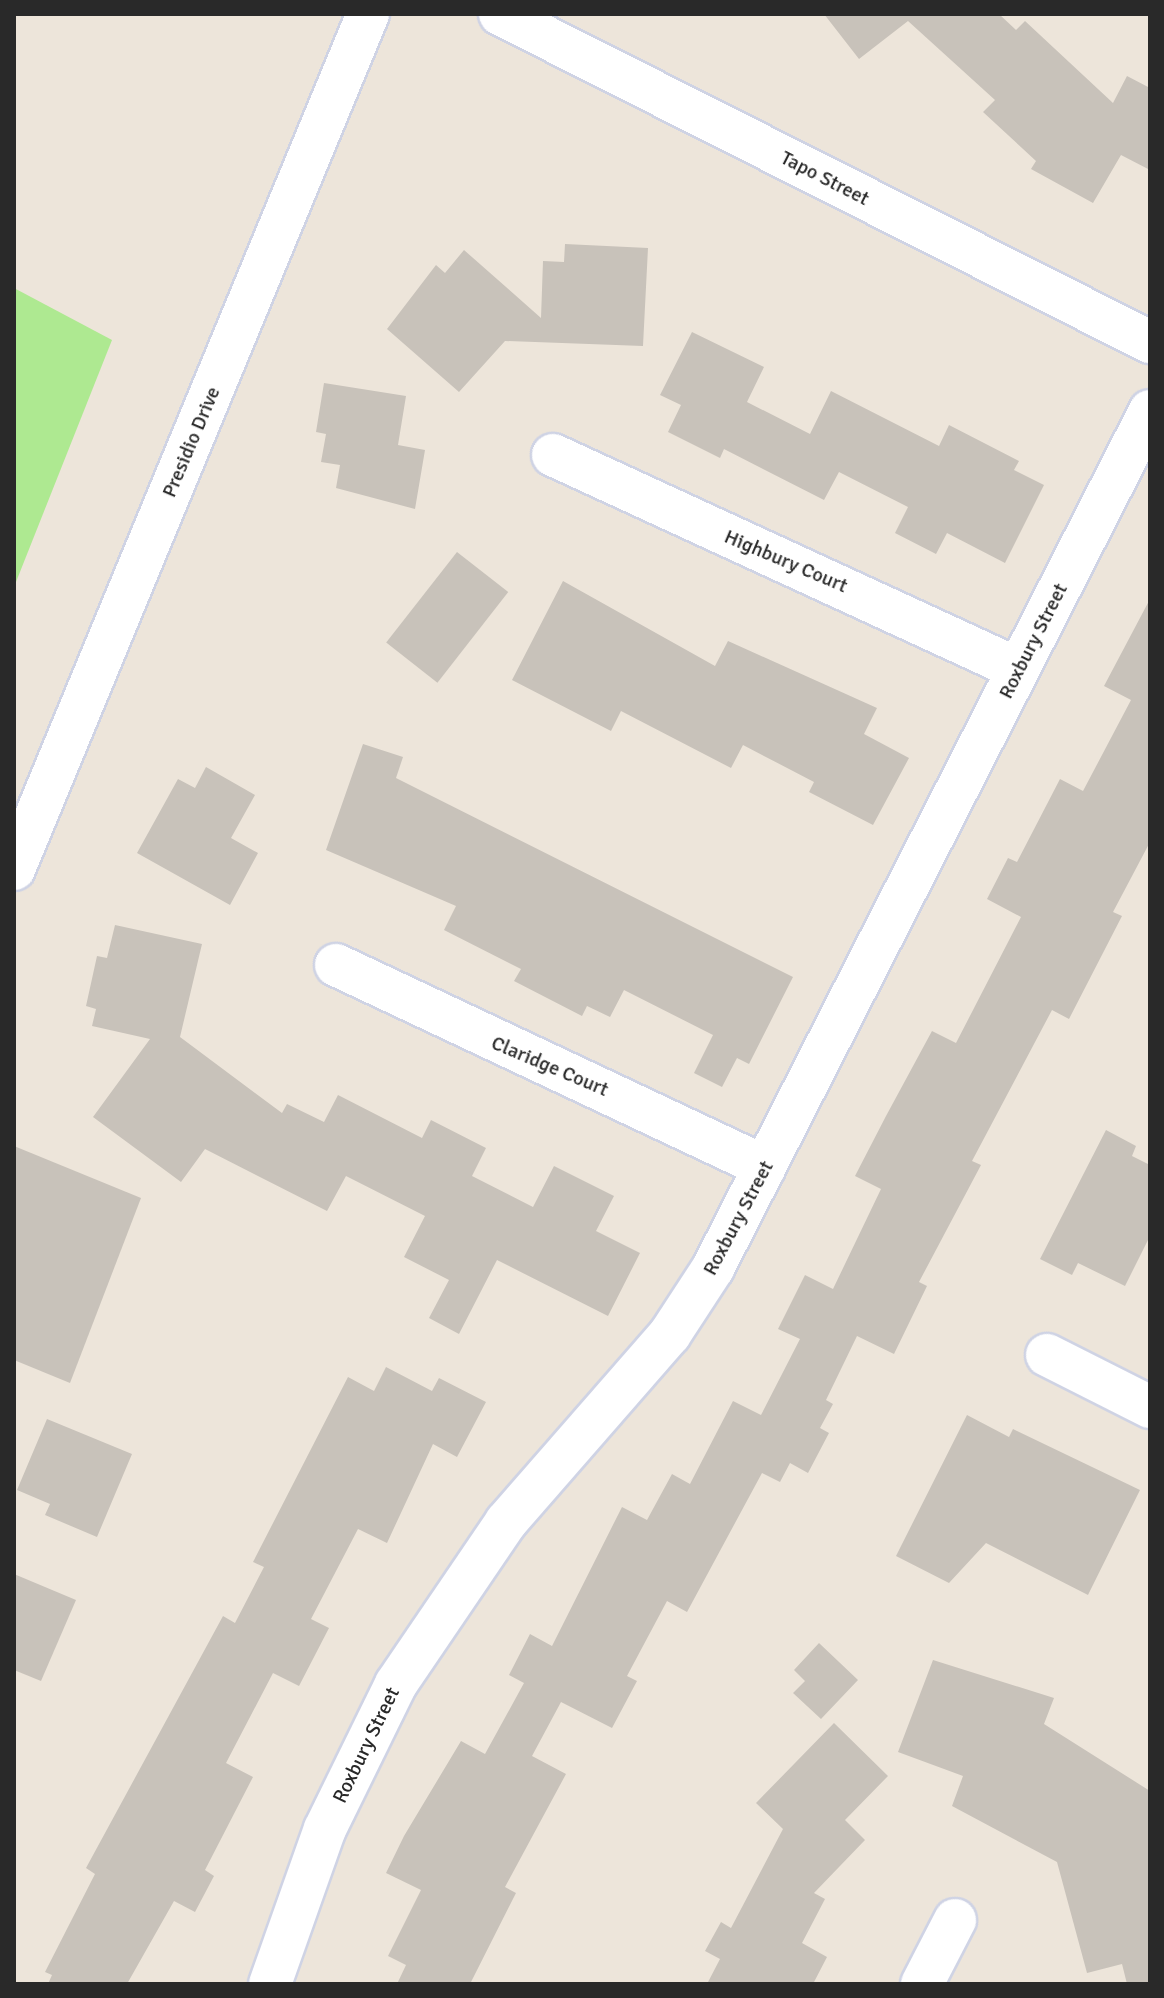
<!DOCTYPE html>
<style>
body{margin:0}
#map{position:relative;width:1164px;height:1998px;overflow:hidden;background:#ede5da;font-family:Signika,sans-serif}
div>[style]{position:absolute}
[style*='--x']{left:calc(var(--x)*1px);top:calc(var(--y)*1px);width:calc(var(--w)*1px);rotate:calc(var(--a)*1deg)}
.green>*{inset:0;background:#aee991}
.building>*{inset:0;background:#c8c2ba;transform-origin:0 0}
.roads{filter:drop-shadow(2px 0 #cfd3e4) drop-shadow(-2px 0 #cfd3e4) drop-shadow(0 2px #cfd3e4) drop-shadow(0 -2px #cfd3e4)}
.minor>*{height:42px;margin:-21px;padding:0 21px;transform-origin:21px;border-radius:21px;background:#fff}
span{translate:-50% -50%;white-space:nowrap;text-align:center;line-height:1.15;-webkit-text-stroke:6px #fff;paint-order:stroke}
.street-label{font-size:20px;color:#292929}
.frame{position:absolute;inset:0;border:16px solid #292929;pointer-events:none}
</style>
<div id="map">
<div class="green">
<div style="clip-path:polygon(14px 288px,112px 340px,14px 587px)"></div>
</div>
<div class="building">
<div style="clip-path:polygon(824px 14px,999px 14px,1016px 30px,1025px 21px,1113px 103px,1127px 76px,1150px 88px,1150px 170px,1121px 155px,1093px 203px,1031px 169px,1036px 161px,983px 112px,995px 100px,908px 21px,859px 59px)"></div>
<div style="clip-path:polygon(565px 244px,648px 248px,643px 346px,505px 341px,459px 392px,387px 329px,436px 265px,445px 273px,464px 250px,541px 318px,543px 261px,564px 262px)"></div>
<div style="clip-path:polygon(692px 332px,764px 367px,747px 402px,810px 434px,831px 391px,939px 446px,949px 425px,1019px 461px,1014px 470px,1044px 485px,1005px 563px,947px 533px,936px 554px,895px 533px,908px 507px,839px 472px,824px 500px,724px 449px,720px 458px,668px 432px,681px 405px,660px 395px)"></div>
<div style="clip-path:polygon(324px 383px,406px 396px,398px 445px,425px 450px,415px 509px,336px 488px,340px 465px,321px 462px,326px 434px,316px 432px)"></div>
<div style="left:457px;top:552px;width:65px;height:115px;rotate:38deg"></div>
<div style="clip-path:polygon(563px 581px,715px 666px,728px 641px,877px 708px,864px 734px,909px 758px,873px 825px,809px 792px,814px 782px,743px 745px,731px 768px,621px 711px,611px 731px,512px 680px)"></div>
<div style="clip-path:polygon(1150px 599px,1150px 842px,1113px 912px,1122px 916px,1069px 1019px,1052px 1010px,972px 1161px,981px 1165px,919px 1282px,927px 1286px,894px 1354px,857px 1336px,826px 1400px,833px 1404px,820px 1428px,829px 1433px,808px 1473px,790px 1463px,780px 1482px,762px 1473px,687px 1612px,667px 1601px,627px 1676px,637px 1681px,612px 1728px,561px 1702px,532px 1756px,566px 1774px,505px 1887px,516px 1893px,470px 1984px,397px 1984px,406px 1965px,388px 1956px,421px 1890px,386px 1873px,404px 1836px,461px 1741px,485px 1754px,524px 1683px,509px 1675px,530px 1634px,552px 1646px,622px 1507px,647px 1520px,672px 1474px,690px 1484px,733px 1401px,761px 1415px,800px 1339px,778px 1329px,805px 1275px,833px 1289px,881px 1189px,855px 1176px,886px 1116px,932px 1031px,956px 1043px,1021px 917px,987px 899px,1008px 858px,1017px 862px,1060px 779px,1083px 791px,1131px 700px,1104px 686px)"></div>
<div style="clip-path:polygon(363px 744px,403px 757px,396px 778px,793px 977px,749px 1064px,737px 1058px,722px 1087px,694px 1073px,713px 1035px,624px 990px,610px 1017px,587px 1006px,582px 1016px,514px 981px,521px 969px,444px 930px,456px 906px,326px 850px)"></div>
<div style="clip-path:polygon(206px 767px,255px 795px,231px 838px,258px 853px,230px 905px,137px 853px,178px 779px,195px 788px)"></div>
<div style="clip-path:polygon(115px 925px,202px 944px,180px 1037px,282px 1113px,287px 1104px,324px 1122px,338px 1095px,422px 1138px,431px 1120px,486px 1148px,472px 1176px,533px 1207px,554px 1166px,614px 1196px,596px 1231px,640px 1253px,608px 1316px,497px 1260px,459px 1334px,429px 1318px,449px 1280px,404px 1257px,425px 1216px,346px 1176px,327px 1211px,205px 1149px,181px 1182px,93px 1117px,150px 1039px,92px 1026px,96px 1009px,86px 1006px,97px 956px,107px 958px)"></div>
<div style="clip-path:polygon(1106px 1130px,1136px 1146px,1132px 1156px,1150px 1165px,1150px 1236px,1125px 1286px,1078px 1263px,1072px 1275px,1040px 1259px)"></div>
<div style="clip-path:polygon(14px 1146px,141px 1198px,70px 1383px,14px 1360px)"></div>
<div style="clip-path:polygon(386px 1367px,432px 1391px,439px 1378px,486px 1402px,457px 1457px,433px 1444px,387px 1543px,358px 1529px,311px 1619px,329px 1628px,299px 1686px,273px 1673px,226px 1763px,253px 1777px,205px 1870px,214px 1876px,195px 1912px,174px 1901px,127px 1984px,48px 1984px,52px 1975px,45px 1972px,95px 1874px,86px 1868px,223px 1616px,235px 1623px,264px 1567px,253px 1562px,348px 1377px,374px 1391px)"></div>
<div style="clip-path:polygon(967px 1415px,1009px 1437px,1013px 1429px,1140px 1490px,1088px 1595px,986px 1543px,949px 1583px,896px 1556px)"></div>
<div style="clip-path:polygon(47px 1419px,132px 1454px,97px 1537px,45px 1515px,50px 1504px,17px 1490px)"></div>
<div style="clip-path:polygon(14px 1574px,76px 1600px,41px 1681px,14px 1670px)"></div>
<div style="clip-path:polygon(819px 1643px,858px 1680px,821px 1719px,793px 1693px,805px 1681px,794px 1670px)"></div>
<div style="clip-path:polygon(933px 1660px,1054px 1698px,1044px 1724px,1150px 1791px,1150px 1984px,1127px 1984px,1122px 1964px,1087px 1973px,1057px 1862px,952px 1806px,963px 1776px,898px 1752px)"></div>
<div style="clip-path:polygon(834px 1723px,888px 1776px,845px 1820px,865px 1840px,814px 1893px,825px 1899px,802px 1943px,827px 1957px,813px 1984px,707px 1984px,720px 1959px,705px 1951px,721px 1922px,731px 1928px,783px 1829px,756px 1803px)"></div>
</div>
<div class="roads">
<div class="minor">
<div style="--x:500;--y:14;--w:728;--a:26.78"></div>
<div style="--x:553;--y:455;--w:512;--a:24.71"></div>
<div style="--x:14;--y:869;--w:925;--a:-67.51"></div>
<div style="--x:336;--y:965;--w:474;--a:25.2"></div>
<div style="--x:1047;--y:1355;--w:115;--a:26.8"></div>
<div style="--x:270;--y:1984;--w:164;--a:-70.5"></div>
<div style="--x:325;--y:1829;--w:161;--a:-63.9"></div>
<div style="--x:396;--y:1684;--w:196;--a:-55.8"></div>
<div style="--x:506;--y:1522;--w:249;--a:-48.9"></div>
<div style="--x:670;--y:1334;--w:79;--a:-56.9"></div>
<div style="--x:713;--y:1268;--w:962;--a:-62.98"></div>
<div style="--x:922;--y:1984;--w:72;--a:-62.7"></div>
</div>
</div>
<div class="street-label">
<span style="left:825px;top:178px;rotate:27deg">Tapo Street</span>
<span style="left:191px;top:442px;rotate:-67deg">Presidio Drive</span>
<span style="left:786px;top:561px;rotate:23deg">Highbury Court</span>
<span style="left:1033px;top:641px;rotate:-63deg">Roxbury Street</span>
<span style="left:550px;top:1066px;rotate:23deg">Claridge Court</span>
<span style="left:738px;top:1218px;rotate:-62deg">Roxbury Street</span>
<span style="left:366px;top:1745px;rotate:-64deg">Roxbury Street</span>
</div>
<div class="frame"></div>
</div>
